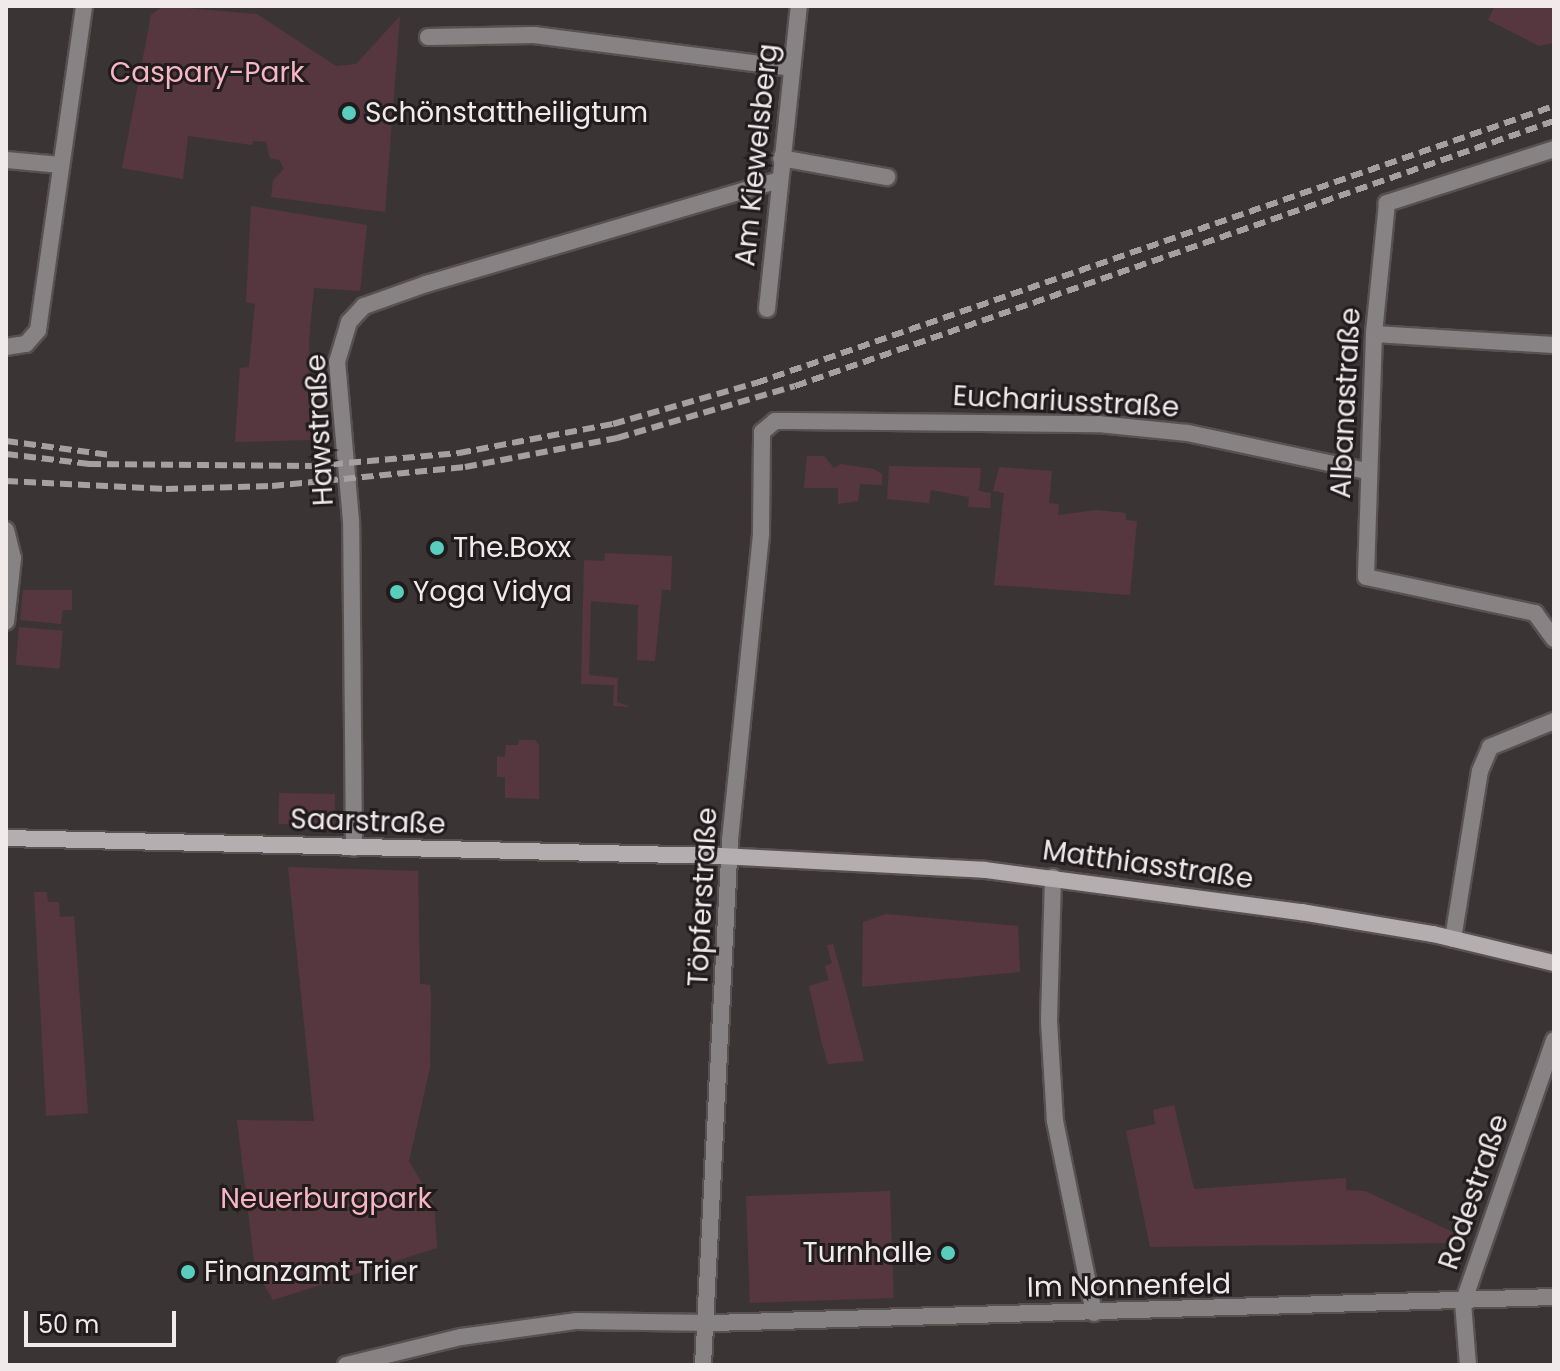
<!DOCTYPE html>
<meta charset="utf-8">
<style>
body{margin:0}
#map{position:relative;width:1560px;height:1371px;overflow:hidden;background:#3b3435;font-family:Poppins,sans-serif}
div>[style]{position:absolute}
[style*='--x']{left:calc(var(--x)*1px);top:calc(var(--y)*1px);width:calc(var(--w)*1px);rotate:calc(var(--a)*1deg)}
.green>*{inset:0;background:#57373f;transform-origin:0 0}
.roads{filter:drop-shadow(2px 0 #585152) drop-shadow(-2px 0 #585152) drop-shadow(0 2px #585152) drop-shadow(0 -2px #585152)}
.street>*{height:16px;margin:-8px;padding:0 8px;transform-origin:8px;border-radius:8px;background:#878384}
.secondary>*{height:16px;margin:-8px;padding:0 8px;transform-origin:8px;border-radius:8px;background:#b5aeb0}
.rail>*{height:6px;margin-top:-3px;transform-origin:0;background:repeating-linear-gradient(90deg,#a6a0a1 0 12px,transparent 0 18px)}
.dots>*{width:22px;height:22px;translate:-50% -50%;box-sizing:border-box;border:4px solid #201c1d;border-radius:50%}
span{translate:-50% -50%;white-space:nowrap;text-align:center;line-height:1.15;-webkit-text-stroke:6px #201c1d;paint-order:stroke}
.park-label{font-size:28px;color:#f8b5c5}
.poi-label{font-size:28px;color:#f0eaeb}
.left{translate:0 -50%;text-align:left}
.right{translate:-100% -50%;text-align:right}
.street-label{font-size:28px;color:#f0eaeb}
.frame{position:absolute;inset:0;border:8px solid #f0eaeb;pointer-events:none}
.scale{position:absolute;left:24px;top:1311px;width:152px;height:36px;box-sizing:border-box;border:4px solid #f0eaeb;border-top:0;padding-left:10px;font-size:24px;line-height:28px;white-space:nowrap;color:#f0eaeb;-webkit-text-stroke:6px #201c1d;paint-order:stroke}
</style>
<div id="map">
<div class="green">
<div style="clip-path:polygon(163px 6px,257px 14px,336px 66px,356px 64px,400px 16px,385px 212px,271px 197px,273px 180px,284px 169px,279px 160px,270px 158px,266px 142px,253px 141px,252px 145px,188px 136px,183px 179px,122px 168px,151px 15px)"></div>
<div style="clip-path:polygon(1495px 6px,1554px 6px,1554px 43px,1539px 46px,1488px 20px)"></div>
<div style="clip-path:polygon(251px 206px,367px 225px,360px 291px,314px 288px,309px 339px,311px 440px,235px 442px,240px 368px,249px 367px,255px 304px,246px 302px)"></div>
<div style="clip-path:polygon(807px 456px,824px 456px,834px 468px,841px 464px,874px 469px,882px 474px,882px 485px,860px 484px,858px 501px,838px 504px,838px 488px,804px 488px)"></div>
<div style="clip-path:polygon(889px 466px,981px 468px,979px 491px,991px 493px,990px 508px,968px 507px,969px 497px,931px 490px,929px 503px,887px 499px)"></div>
<div style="clip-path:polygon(999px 467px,1052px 471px,1049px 503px,1059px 504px,1058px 515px,1097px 510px,1126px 513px,1126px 520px,1137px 521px,1130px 595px,994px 585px,1004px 493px,993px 491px)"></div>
<div style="clip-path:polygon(605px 553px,672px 556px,671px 590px,662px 590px,655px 661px,637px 660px,638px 605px,591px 601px,589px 675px,618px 678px,617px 702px,631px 707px,613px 706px,614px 685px,581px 684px,584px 560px,604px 561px)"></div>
<div style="clip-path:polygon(23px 590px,72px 590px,72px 610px,63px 610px,61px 624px,20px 620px)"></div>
<div style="left:19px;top:627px;width:44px;height:38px;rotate:5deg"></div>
<div style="clip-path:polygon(519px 740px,535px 740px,539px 745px,539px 799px,505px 798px,505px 777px,497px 777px,497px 756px,505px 757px,506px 745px,518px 745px)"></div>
<div style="left:279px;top:793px;width:56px;height:31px;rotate:1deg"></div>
<div style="clip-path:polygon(288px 867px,418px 871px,420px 984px,430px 985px,431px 997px,430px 1067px,409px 1161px,434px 1204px,437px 1248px,273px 1300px,255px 1269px,237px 1120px,314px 1121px)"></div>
<div style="clip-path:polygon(34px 892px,47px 892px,48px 902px,59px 902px,60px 917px,74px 916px,88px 1113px,46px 1116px)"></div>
<div style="clip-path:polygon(886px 914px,1018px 926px,1020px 972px,862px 987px,863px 922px)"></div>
<div style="clip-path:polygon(833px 944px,846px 991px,864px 1061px,828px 1064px,822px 1044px,809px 986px,829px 980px,825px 966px,832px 963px,827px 945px)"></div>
<div style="clip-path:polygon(1174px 1105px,1194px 1189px,1346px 1178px,1346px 1190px,1365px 1191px,1455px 1233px,1450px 1243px,1150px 1247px,1126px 1131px,1155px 1124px,1153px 1110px)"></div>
<div style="left:890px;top:1191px;width:107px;height:144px;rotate:88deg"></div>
</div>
<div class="roads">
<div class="street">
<div style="--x:428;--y:37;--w:106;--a:-1.1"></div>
<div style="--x:534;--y:35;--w:259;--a:7.3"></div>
<div style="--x:1554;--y:149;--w:176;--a:162.1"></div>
<div style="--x:1387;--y:203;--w:132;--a:95.7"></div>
<div style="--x:1374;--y:334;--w:243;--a:91.9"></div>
<div style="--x:1366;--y:577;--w:173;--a:12"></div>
<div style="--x:1535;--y:613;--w:32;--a:54"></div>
<div style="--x:781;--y:158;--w:108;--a:10.2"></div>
<div style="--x:6;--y:160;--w:55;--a:5.2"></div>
<div style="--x:767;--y:309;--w:305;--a:-84"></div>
<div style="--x:1374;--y:334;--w:180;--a:3.5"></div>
<div style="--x:6;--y:347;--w:20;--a:-9"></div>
<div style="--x:26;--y:344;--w:18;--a:-49"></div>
<div style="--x:38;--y:330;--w:327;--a:-81.9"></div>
<div style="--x:6;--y:530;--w:29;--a:76"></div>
<div style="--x:13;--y:558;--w:64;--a:96.2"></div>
<div style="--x:354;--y:848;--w:327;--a:-90.5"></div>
<div style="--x:351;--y:521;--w:160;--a:-95"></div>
<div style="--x:337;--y:362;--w:42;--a:-73.3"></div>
<div style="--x:349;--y:322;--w:22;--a:-47"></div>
<div style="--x:364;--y:306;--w:66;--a:-19.5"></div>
<div style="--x:426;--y:284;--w:368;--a:-16.4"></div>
<div style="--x:1053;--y:877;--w:144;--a:91.6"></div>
<div style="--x:1049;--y:1021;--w:100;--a:86.6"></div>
<div style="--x:1055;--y:1121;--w:196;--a:78.5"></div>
<div style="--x:1453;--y:939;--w:170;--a:-80.9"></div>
<div style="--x:1480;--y:771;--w:26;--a:-67"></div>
<div style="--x:1490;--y:747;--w:69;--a:-22.1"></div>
<div style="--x:346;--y:1365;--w:118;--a:-13.7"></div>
<div style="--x:461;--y:1337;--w:117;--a:-7.9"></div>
<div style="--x:577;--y:1321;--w:136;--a:0.8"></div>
<div style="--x:713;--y:1323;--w:841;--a:-1.77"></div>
<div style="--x:703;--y:1365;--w:526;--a:-87.06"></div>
<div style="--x:730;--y:840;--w:309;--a:-84.2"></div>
<div style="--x:761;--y:533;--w:101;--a:-89.4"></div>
<div style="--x:762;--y:432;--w:17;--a:-40"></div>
<div style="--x:775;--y:421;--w:17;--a:0"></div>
<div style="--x:792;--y:421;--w:306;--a:0.6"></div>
<div style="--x:1098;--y:424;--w:90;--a:5.7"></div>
<div style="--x:1188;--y:433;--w:183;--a:12"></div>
<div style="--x:1468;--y:1365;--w:62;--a:-94.6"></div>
<div style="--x:1463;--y:1303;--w:278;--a:-70.9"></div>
</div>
<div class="secondary">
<div style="--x:6;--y:838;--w:713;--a:1.45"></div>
<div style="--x:719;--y:856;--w:266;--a:3"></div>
<div style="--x:985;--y:870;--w:319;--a:7.6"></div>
<div style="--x:1301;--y:912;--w:134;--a:9.5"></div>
<div style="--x:1433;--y:934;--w:124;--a:13.5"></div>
</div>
</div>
<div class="rail">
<div style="--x:6;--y:441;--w:105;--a:7.7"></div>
<div style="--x:6;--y:454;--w:84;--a:6.9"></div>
<div style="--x:89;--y:464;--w:224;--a:0.5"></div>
<div style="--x:313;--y:466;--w:147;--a:-5.1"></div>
<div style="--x:459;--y:453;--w:157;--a:-10.7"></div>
<div style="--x:613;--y:424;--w:149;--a:-16"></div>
<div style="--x:756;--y:383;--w:845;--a:-19.14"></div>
<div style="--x:6;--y:481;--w:160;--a:2.9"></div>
<div style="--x:166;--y:489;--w:106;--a:-1.6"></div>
<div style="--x:272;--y:486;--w:194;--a:-5.6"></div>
<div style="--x:465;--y:467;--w:155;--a:-10.8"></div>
<div style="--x:617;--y:438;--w:185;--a:-16.3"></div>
<div style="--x:795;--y:386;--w:804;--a:-19.25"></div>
</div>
<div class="dots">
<div style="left:349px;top:113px;background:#59cebe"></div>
<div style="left:437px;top:548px;background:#59cebe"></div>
<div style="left:397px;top:592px;background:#59cebe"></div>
<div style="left:948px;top:1253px;background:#59cebe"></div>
<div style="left:188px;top:1272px;background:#59cebe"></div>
</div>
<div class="park-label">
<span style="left:207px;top:73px">Caspary-Park</span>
<span style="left:326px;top:1199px">Neuerburgpark</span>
</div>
<div class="poi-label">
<span class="left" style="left:365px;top:113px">Schönstattheiligtum</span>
<span class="left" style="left:453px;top:548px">The.Boxx</span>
<span class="left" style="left:413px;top:592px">Yoga Vidya</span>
<span class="right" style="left:932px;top:1253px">Turnhalle</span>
<span class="left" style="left:204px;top:1272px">Finanzamt Trier</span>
</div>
<div class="street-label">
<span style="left:757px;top:155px;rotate:-84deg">Am Kiewelsberg</span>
<span style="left:1066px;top:402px;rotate:3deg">Euchariusstraße</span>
<span style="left:1346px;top:403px;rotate:-87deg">Albanastraße</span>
<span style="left:320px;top:430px;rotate:-93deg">Hawstraße</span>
<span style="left:368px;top:822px;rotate:2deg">Saarstraße</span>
<span style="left:1148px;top:865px;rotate:8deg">Matthiasstraße</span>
<span style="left:703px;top:897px;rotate:-87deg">Töpferstraße</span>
<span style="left:1474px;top:1192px;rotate:-71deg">Rodestraße</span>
<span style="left:1129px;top:1286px;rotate:-1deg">Im Nonnenfeld</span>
</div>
<div class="frame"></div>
<div class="scale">50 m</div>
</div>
